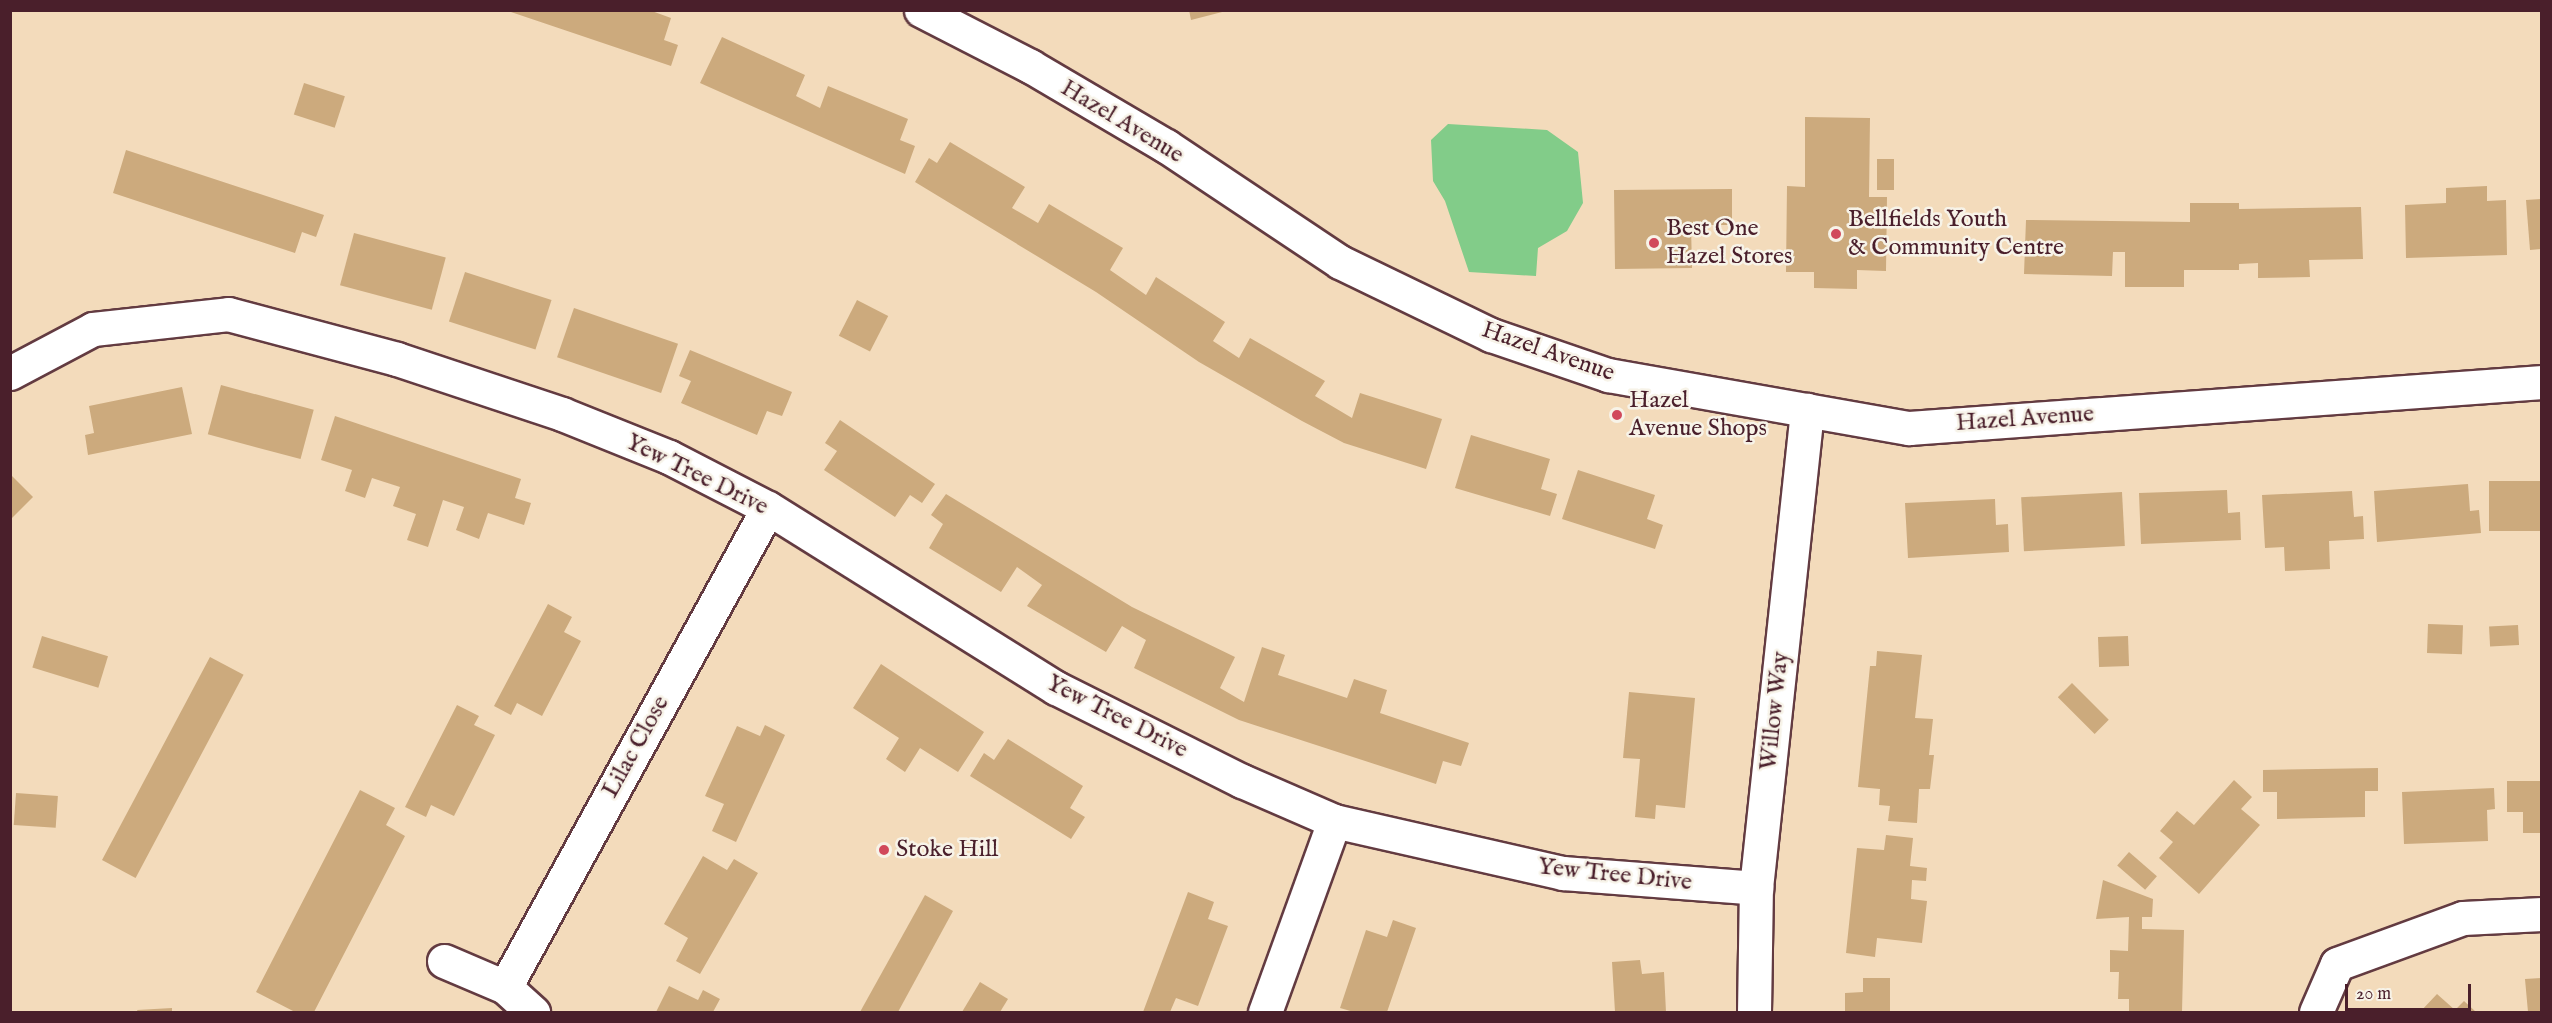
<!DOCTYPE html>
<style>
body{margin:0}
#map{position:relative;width:2552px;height:1023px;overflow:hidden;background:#f3dbbb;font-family:"IM FELL English",serif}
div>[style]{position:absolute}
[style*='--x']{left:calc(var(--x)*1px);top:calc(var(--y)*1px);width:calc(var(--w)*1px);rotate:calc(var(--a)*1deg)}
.green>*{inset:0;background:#82cc89}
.building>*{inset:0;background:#ccaa7d;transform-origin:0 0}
.roads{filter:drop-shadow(2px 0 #633b41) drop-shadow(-2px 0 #633b41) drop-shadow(0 2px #633b41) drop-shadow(0 -2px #633b41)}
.minor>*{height:33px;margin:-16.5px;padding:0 16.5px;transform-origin:16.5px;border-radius:16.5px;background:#fff}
.dots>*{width:16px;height:16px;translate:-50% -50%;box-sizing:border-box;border:3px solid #f7f3e8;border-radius:50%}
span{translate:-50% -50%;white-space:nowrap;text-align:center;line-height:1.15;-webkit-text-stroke:5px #f7f3e8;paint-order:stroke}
.street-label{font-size:24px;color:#4a1f2b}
.poi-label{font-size:24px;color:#4a1f2b}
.left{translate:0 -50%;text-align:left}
.frame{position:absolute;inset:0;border:12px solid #4a1f2b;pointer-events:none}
.scale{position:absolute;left:2345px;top:984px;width:126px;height:27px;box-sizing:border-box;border:3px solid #4a1f2b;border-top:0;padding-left:8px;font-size:18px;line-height:21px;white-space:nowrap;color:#4a1f2b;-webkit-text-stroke:4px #f7f3e8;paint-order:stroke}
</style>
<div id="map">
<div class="green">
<div style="clip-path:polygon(1448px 124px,1547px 130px,1578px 152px,1583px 203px,1567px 231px,1538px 248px,1536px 276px,1469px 272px,1445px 201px,1433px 181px,1431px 140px)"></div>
</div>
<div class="building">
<div style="clip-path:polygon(505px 10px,649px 10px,671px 18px,664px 40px,678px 45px,671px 66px)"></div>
<div style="clip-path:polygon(1189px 10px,1225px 10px,1226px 11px,1191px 20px)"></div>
<div style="clip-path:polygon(722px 37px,805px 75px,796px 96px,820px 108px,828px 86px,908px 119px,900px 140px,915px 146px,905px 174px,700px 83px)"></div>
<div style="left:304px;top:83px;width:43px;height:33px;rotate:18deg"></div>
<div style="clip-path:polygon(1805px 117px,1870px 118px,1869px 197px,1887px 197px,1886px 271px,1857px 270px,1857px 289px,1814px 288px,1814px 272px,1786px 272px,1787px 186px,1805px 187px)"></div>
<div style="clip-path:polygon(950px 142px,1025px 187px,1012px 208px,1038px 223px,1049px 204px,1123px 248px,1110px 270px,1146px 295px,1156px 277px,1225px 322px,1213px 341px,1239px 358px,1250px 338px,1325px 381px,1315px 396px,1352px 418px,1360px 393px,1442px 419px,1426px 469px,1344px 443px,1302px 421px,1199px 362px,1096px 292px,915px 182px,929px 158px,937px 163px)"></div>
<div style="clip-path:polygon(126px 150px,324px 215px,316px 237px,302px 232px,295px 253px,113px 193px)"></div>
<div style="left:1877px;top:159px;width:17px;height:31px"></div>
<div style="clip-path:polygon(2487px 186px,2487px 201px,2506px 200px,2507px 255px,2406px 258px,2405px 205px,2446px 203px,2446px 188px)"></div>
<div style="clip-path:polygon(1732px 189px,1732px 225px,1691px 225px,1692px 268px,1615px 269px,1614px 190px)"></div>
<div style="clip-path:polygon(2541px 199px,2541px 249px,2530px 250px,2526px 200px)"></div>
<div style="clip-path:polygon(2190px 203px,2239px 203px,2239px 209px,2361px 207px,2363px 259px,2309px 260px,2310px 277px,2258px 278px,2258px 263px,2239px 264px,2239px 270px,2184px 270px,2184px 287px,2125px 287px,2125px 252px,2113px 252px,2112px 276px,2024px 274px,2026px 220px,2190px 222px)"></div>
<div style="left:354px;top:233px;width:95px;height:54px;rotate:15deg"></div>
<div style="left:465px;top:272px;width:91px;height:52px;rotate:18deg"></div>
<div style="left:857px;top:300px;width:35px;height:40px;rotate:27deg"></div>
<div style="left:574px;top:308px;width:110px;height:52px;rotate:19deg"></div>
<div style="clip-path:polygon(690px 350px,792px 392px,782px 416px,767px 411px,757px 435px,681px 403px,691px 381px,679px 376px)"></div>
<div style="left:221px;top:385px;width:96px;height:51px;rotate:15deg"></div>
<div style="clip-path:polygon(182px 387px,192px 434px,88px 455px,85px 435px,94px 433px,89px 406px)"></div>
<div style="clip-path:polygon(335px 416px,521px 479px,515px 498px,531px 503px,524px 525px,488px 513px,479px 539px,456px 530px,464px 507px,443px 500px,428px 547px,407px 540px,416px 514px,393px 506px,400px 487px,372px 478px,365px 498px,345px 491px,352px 470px,321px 460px)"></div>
<div style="clip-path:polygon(840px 420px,935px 484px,922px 503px,910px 495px,895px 517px,824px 470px,837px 451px,825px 443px)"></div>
<div style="clip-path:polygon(1471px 435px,1550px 459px,1541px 489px,1557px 494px,1550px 516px,1455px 488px)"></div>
<div style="clip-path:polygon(1578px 470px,1655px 495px,1647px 519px,1663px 525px,1655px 549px,1562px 519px)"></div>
<div style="clip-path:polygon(12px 476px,33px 497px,10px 520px,10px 478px)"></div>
<div style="left:2541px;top:481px;width:50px;height:52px;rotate:90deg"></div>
<div style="clip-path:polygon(2468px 484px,2470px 511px,2479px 510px,2481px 533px,2377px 542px,2374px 491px)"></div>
<div style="clip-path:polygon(2227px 490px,2228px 513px,2240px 512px,2241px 540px,2141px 544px,2139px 493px)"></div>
<div style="clip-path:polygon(2352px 491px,2354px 517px,2363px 516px,2364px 539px,2329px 541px,2330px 569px,2285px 571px,2284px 547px,2265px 548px,2262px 495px)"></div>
<div style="left:2122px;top:492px;width:54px;height:101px;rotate:87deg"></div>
<div style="clip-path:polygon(946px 494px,1132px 607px,1235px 657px,1220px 688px,1244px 702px,1262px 647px,1285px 655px,1278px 675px,1347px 698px,1354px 679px,1387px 690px,1380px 713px,1469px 743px,1461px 766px,1443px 761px,1436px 784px,1239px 720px,1134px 668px,1146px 640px,1122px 626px,1106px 652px,1027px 606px,1042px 585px,1017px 567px,1001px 592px,929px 548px,943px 524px,931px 515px)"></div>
<div style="clip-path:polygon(1995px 499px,1996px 525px,2008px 524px,2009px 552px,1908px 558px,1905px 503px)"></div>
<div style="clip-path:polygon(548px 604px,572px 617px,564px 632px,581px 641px,542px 716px,517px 703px,511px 715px,494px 706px)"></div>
<div style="left:2428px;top:624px;width:35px;height:29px;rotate:2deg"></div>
<div style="left:2518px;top:625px;width:20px;height:29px;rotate:87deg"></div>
<div style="left:42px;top:636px;width:69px;height:33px;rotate:17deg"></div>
<div style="left:2128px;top:636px;width:30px;height:30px;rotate:88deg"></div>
<div style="clip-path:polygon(1877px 651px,1922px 655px,1915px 718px,1933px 719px,1929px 755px,1934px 755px,1930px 789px,1919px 789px,1917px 823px,1888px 821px,1890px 806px,1879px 805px,1880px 789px,1858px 787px,1870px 666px,1876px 666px)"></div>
<div style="left:210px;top:657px;width:38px;height:230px;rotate:28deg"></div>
<div style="clip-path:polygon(881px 664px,984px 732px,958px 772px,920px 748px,905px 772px,886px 759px,899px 738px,853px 708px)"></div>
<div style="left:2072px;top:683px;width:52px;height:20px;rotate:45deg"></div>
<div style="clip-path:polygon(1629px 692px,1695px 698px,1685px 808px,1656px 805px,1655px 819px,1635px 817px,1640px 759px,1623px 758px)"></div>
<div style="clip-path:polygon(457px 705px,479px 716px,474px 725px,495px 735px,454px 816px,431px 805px,426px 817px,405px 807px)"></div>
<div style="clip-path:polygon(765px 725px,785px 735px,736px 842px,712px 831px,724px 804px,705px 796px,737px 726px,760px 736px)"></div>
<div style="clip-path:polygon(1008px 739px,1083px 786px,1070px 808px,1085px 817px,1071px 839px,970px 776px,984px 753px,994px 760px)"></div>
<div style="clip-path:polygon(2378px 768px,2378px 791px,2365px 791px,2365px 817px,2277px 819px,2277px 792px,2263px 792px,2263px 770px)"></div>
<div style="clip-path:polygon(2234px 780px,2252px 797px,2241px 809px,2260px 825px,2199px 894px,2159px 858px,2173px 842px,2160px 831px,2177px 811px,2194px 825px)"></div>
<div style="clip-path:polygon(2507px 781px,2541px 781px,2541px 833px,2523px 833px,2523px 812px,2507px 812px)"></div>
<div style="clip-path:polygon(2494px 788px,2495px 809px,2487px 810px,2488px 841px,2404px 844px,2402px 792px)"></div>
<div style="clip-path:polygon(360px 790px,395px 808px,386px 825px,405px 836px,314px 1012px,295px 1012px,256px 992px)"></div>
<div style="left:16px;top:793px;width:42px;height:32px;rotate:4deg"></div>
<div style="clip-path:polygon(1886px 835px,1913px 838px,1910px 866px,1927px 868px,1926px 881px,1912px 880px,1911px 899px,1927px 901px,1922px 943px,1877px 938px,1875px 957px,1846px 953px,1857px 848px,1884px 850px)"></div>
<div style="left:2129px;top:852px;width:37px;height:18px;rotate:41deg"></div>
<div style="clip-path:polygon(703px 856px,727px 870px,734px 859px,758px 873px,700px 974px,676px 961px,688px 938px,664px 924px)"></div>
<div style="clip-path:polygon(2103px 880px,2153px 899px,2152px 917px,2142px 917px,2142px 929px,2184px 930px,2182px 1012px,2129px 1012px,2129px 999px,2118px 999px,2119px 972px,2110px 972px,2110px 950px,2128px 951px,2129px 917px,2096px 919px)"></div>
<div style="clip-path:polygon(1188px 892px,1214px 902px,1208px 919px,1228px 926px,1198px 1006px,1176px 998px,1170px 1012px,1143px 1012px)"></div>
<div style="clip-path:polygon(925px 895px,953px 911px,898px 1012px,860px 1012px)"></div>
<div style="clip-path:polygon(1393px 920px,1416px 928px,1387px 1012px,1354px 1012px,1340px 1008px,1366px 930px,1387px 937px)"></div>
<div style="clip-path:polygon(1640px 960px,1642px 974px,1664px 972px,1666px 1012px,1615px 1012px,1612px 962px)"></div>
<div style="clip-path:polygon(1863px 978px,1890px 978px,1890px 1012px,1845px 1012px,1845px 993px,1863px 992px)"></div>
<div style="clip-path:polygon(2541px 978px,2541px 1012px,2528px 1012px,2525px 979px)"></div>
<div style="clip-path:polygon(980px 982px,1008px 999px,1000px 1012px,962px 1012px)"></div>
<div style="clip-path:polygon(669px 986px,698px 1000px,703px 990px,720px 999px,713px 1012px,656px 1012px)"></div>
<div style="clip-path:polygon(2437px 994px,2455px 1010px,2464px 1001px,2476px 1012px,2420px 1012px)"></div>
<div style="clip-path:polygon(172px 1008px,172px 1012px,138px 1012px,137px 1010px)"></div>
</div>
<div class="roads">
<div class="minor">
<div style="--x:921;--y:10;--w:123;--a:27.2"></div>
<div style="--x:1030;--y:66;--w:158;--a:30.5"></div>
<div style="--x:1166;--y:146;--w:209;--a:33.7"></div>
<div style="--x:1340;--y:262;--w:168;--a:25.8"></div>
<div style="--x:1491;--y:335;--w:124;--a:18.9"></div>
<div style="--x:1608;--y:375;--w:306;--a:10"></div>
<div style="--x:1909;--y:428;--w:635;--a:-4.16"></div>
<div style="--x:10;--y:373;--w:94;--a:-27.9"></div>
<div style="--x:93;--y:329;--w:136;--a:-6.3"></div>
<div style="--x:228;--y:314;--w:175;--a:14.9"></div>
<div style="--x:397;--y:359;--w:174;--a:18.4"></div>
<div style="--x:562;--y:414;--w:115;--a:21.9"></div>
<div style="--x:669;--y:457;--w:111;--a:27.3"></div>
<div style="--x:768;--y:508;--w:340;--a:32"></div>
<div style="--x:1056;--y:688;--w:208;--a:26.6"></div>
<div style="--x:1242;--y:781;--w:100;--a:23.5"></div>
<div style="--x:1334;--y:821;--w:235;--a:12.8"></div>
<div style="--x:1563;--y:873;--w:194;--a:4.4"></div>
<div style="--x:444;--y:961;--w:66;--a:23.1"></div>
<div style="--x:505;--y:987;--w:38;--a:42"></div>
<div style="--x:505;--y:987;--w:546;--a:-61.23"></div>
<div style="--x:1265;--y:1012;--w:203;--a:-70.1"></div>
<div style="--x:1754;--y:1012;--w:124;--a:-89.1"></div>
<div style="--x:1756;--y:888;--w:481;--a:-83.9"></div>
<div style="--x:2316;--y:1012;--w:52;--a:-66.4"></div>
<div style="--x:2337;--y:964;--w:134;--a:-20.1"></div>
<div style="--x:2463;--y:918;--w:79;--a:-2.9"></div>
</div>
</div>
<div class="dots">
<div style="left:1836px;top:234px;background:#d1495b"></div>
<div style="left:1654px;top:243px;background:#d1495b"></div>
<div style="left:1617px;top:415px;background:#d1495b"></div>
<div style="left:884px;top:850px;background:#d1495b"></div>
</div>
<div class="street-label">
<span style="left:1122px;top:122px;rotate:31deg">Hazel Avenue</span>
<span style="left:1548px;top:352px;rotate:19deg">Hazel Avenue</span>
<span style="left:2025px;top:419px;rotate:-4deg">Hazel Avenue</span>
<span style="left:697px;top:475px;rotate:26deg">Yew Tree Drive</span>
<span style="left:1775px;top:711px;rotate:-84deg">Willow Way</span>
<span style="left:1117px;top:717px;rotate:27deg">Yew Tree Drive</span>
<span style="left:636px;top:747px;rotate:-61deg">Lilac Close</span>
<span style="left:1615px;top:875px;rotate:6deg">Yew Tree Drive</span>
</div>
<div class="poi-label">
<span class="left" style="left:1848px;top:234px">Bellfields Youth<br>&amp; Community Centre</span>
<span class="left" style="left:1666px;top:243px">Best One<br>Hazel Stores</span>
<span class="left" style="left:1629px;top:415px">Hazel<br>Avenue Shops</span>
<span class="left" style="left:896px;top:850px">Stoke Hill</span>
</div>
<div class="frame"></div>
<div class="scale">20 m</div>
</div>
